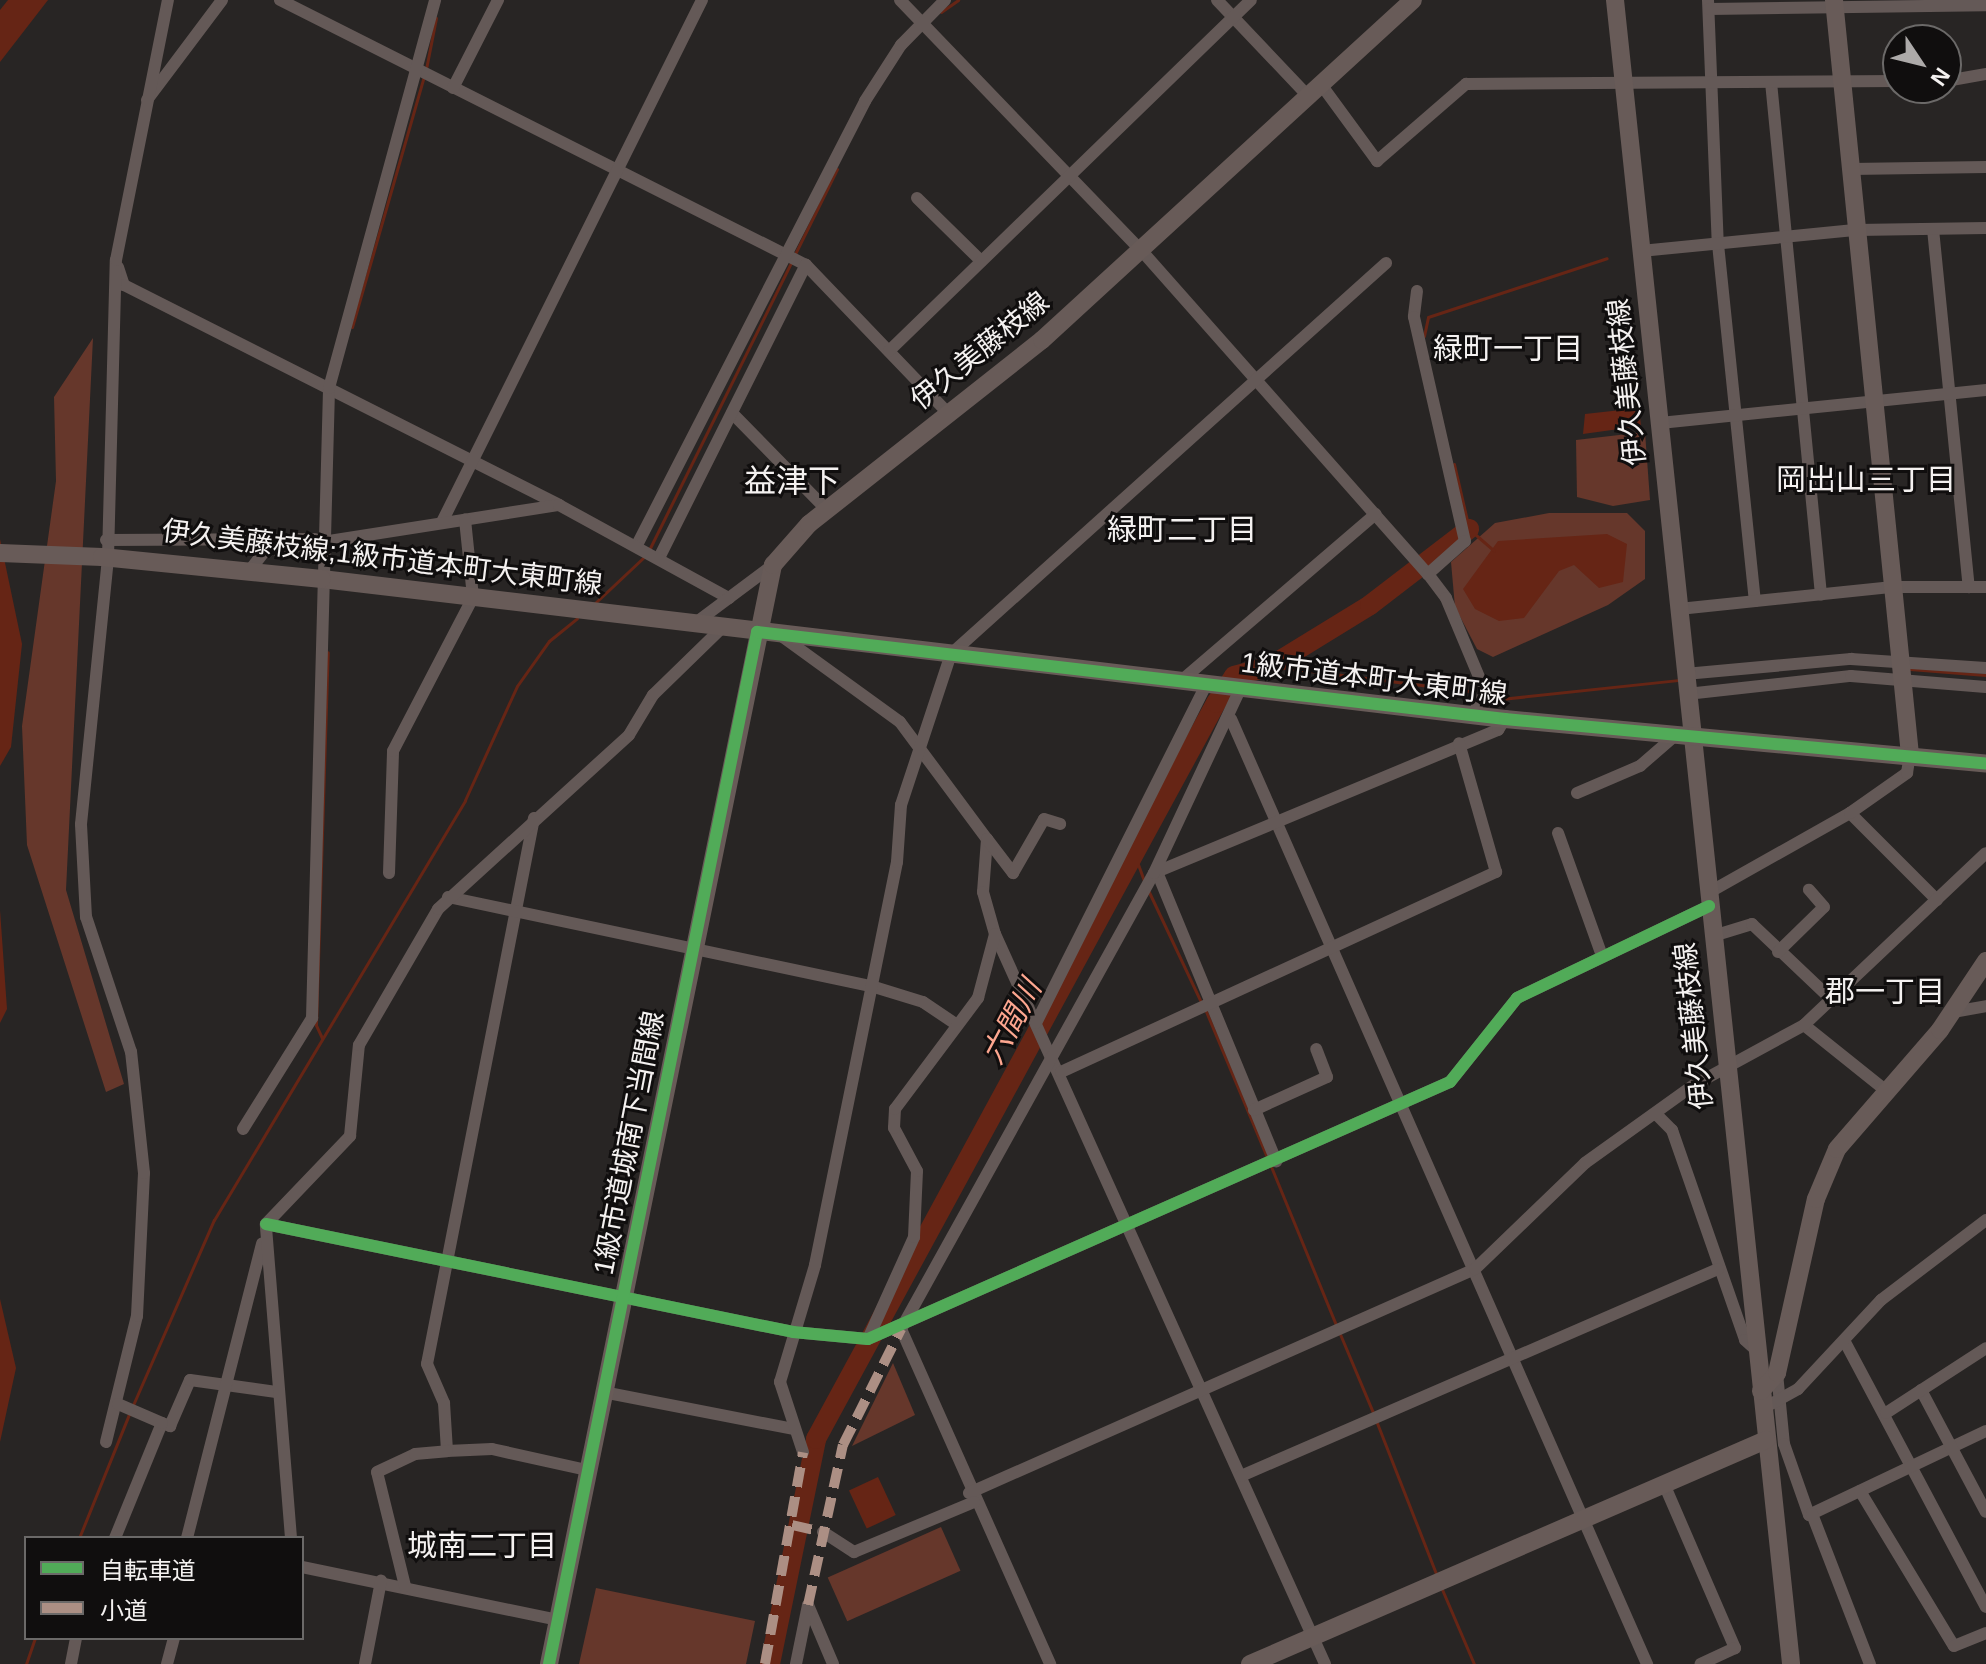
<!DOCTYPE html>
<meta charset="utf-8">
<style>
body{margin:0}
#map{position:relative;width:1986px;height:1664px;overflow:hidden;background:#282524;font-family:Arial,"Noto Sans JP",sans-serif}
div>[style]{position:absolute}
[style*='--x']{left:calc(var(--x)*1px);top:calc(var(--y)*1px);width:calc(var(--w)*1px);rotate:calc(var(--a)*1deg)}
.green>*{inset:0;background:#66372b;transform-origin:0 0}
.water>*{inset:0;background:#662515;transform-origin:0 0}
.stream>*{height:3px;margin:-1.5px;padding:0 1.5px;transform-origin:1.5px;border-radius:1.5px;background:#662515}
.river>*{height:20px;margin:-10px;padding:0 10px;transform-origin:10px;border-radius:10px;background:#662515}
.street>*{height:12px;margin:-6px;padding:0 6px;transform-origin:6px;border-radius:6px;background:#645957}
.secondary>*{height:18px;margin:-9px;padding:0 9px;transform-origin:9px;border-radius:9px;background:#685b58}
.secondary-bridge>*{height:18px;margin:-9px;padding:0 9px;transform-origin:9px;border-radius:9px;background:#685b58}
.quiet>*{height:10px;margin-top:-5px;transform-origin:0;background:repeating-linear-gradient(90deg,#ac8f84 0 20px,transparent 0 30px)}
.cycleway>*{height:12px;margin:-6px;padding:0 6px;transform-origin:6px;border-radius:6px;background:#51ab58}
span{translate:-50% -50%;white-space:nowrap;text-align:center;line-height:1.15;-webkit-text-stroke:6px #100e0e;paint-order:stroke}
.street-label{font-size:28px;color:#f4f1f0}
.neighbourhood-label{font-size:30px;color:#f4f1f0}
.water-label{font-size:30px;color:#fea790;font-style:italic}
.quarter-label{font-size:32px;color:#f4f1f0}
.legend{position:absolute;left:24px;top:1536px;width:280px;height:104px;box-sizing:border-box;background:#100e0e;border:2px solid #6b6968;margin:0;padding:10px 14px;list-style:none;font-size:24px;color:#f4f1f0}
.legend li{display:flex;align-items:center;gap:16px;height:40px}
.legend b{width:40px;border:2px solid #6b6968}
.north{position:absolute;left:1882px;top:24px;width:80px;height:80px;box-sizing:border-box;background:#100e0e;border:2px solid #6b6968;border-radius:50%;rotate:125deg;font-size:22px;font-weight:700;line-height:32px;text-align:center;color:#f4f1f0}
.north::after{content:'';display:block;margin:auto;width:28px;height:36px;background:#adaaa9;clip-path:polygon(50% 0,100% 100%,50% 72%,0 100%)}
</style>
<div id="map">
<div class="green">
<div style="clip-path:polygon(93px 338px,66px 890px,124px 1084px,106px 1092px,27px 845px,22px 726px,56px 481px,54px 397px)"></div>
<div style="clip-path:polygon(1645px 432px,1650px 500px,1613px 506px,1577px 497px,1576px 440px)"></div>
<div style="clip-path:polygon(1549px 513px,1627px 513px,1645px 531px,1645px 579px,1608px 605px,1493px 657px,1477px 649px,1455px 607px,1451px 562px,1495px 523px)"></div>
<div style="clip-path:polygon(893px 1363px,915px 1415px,852px 1446px)"></div>
<div style="left:941px;top:1527px;width:48px;height:124px;rotate:66deg"></div>
<div style="clip-path:polygon(596px 1588px,755px 1621px,746px 1664px,579px 1664px)"></div>
</div>
<div class="water">
<div style="clip-path:polygon(8px 0,48px 0,0 62px,0 10px)"></div>
<div style="clip-path:polygon(1639px 408px,1641px 426px,1583px 434px,1585px 414px)"></div>
<div style="clip-path:polygon(1607px 534px,1627px 544px,1623px 582px,1599px 588px,1574px 565px,1559px 571px,1524px 618px,1499px 621px,1475px 609px,1463px 589px,1498px 541px)"></div>
<div style="clip-path:polygon(0 539px,22px 644px,11px 747px,0 766px)"></div>
<div style="clip-path:polygon(0 910px,7px 1009px,0 1023px)"></div>
<div style="clip-path:polygon(0 1299px,16px 1368px,0 1442px)"></div>
<div style="left:878px;top:1477px;width:42px;height:32px;rotate:65deg"></div>
</div>
<div class="stream">
<div style="--x:941;--y:12;--w:21;--a:-35"></div>
<div style="--x:426;--y:69;--w:52;--a:-78.9"></div>
<div style="--x:794;--y:256;--w:97;--a:-63.7"></div>
<div style="--x:352;--y:327;--w:261;--a:-74"></div>
<div style="--x:1424;--y:336;--w:19;--a:-78"></div>
<div style="--x:1428;--y:317;--w:188;--a:-18.2"></div>
<div style="--x:1454;--y:464;--w:67;--a:77"></div>
<div style="--x:1469;--y:529;--w:33;--a:41"></div>
<div style="--x:649;--y:550;--w:320;--a:-63.7"></div>
<div style="--x:595;--y:603;--w:69;--a:-43.2"></div>
<div style="--x:1271;--y:666;--w:209;--a:7.2"></div>
<div style="--x:1910;--y:669;--w:76;--a:4.5"></div>
<div style="--x:1485;--y:694;--w:17;--a:17"></div>
<div style="--x:1501;--y:699;--w:180;--a:-6.1"></div>
<div style="--x:1135;--y:856;--w:29;--a:70"></div>
<div style="--x:1148;--y:890;--w:124;--a:64.7"></div>
<div style="--x:1205;--y:1009;--w:160;--a:67.3"></div>
<div style="--x:322;--y:1038;--w:14;--a:-115"></div>
<div style="--x:316;--y:1025;--w:373;--a:-88.2"></div>
<div style="--x:1270;--y:1164;--w:176;--a:67.7"></div>
<div style="--x:1340;--y:1334;--w:88;--a:67.2"></div>
<div style="--x:133;--y:1405;--w:202;--a:-66.4"></div>
<div style="--x:214;--y:1220;--w:489;--a:-59.1"></div>
<div style="--x:465;--y:800;--w:125;--a:-65.5"></div>
<div style="--x:517;--y:686;--w:55;--a:-54.6"></div>
<div style="--x:549;--y:641;--w:36;--a:-39"></div>
<div style="--x:1377;--y:1423;--w:164;--a:68.6"></div>
<div style="--x:79;--y:1538;--w:136;--a:-68"></div>
<div style="--x:1441;--y:1587;--w:84;--a:66.8"></div>
<div style="--x:26;--y:1664;--w:28;--a:-71"></div>
</div>
<div class="river">
<div style="--x:770;--y:1664;--w:230;--a:-78.4"></div>
<div style="--x:816;--y:1439;--w:838;--a:-61.48"></div>
<div style="--x:1216;--y:703;--w:32;--a:-56"></div>
<div style="--x:1234;--y:676;--w:38;--a:-15"></div>
<div style="--x:1271;--y:666;--w:116;--a:-31.6"></div>
<div style="--x:1370;--y:605;--w:125;--a:-37.5"></div>
</div>
<div class="street">
<div style="--x:280;--y:0;--w:589;--a:26.74"></div>
<div style="--x:806;--y:265;--w:207;--a:46.2"></div>
<div style="--x:900;--y:0;--w:347;--a:46.1"></div>
<div style="--x:1141;--y:250;--w:433;--a:48.5"></div>
<div style="--x:1428;--y:574;--w:30;--a:53"></div>
<div style="--x:1446;--y:598;--w:93;--a:67.3"></div>
<div style="--x:1482;--y:684;--w:32;--a:103"></div>
<div style="--x:1217;--y:0;--w:131;--a:46.5"></div>
<div style="--x:1708;--y:0;--w:244;--a:87.7"></div>
<div style="--x:1718;--y:244;--w:359;--a:84.1"></div>
<div style="--x:1709;--y:9;--w:277;--a:-0.8"></div>
<div style="--x:1946;--y:81;--w:41;--a:-9.9"></div>
<div style="--x:1771;--y:82;--w:515;--a:84.43"></div>
<div style="--x:1320;--y:83;--w:97;--a:53.8"></div>
<div style="--x:1377;--y:161;--w:118;--a:-40.9"></div>
<div style="--x:1466;--y:84;--w:432;--a:-0.4"></div>
<div style="--x:453;--y:88;--w:99;--a:-62.9"></div>
<div style="--x:147;--y:100;--w:125;--a:-53.1"></div>
<div style="--x:1851;--y:169;--w:135;--a:-0.8"></div>
<div style="--x:917;--y:198;--w:90;--a:44.5"></div>
<div style="--x:1933;--y:229;--w:360;--a:84.3"></div>
<div style="--x:1641;--y:251;--w:217;--a:-5.6"></div>
<div style="--x:1857;--y:230;--w:129;--a:-0.9"></div>
<div style="--x:118;--y:267;--w:19;--a:72"></div>
<div style="--x:124;--y:285;--w:486;--a:26.8"></div>
<div style="--x:1417;--y:291;--w:26;--a:97"></div>
<div style="--x:1414;--y:317;--w:230;--a:77.2"></div>
<div style="--x:1465;--y:541;--w:50;--a:138.3"></div>
<div style="--x:889;--y:351;--w:504;--a:-44.12"></div>
<div style="--x:732;--y:413;--w:136;--a:45.6"></div>
<div style="--x:1660;--y:423;--w:328;--a:-5.8"></div>
<div style="--x:442;--y:522;--w:583;--a:-63.52"></div>
<div style="--x:106;--y:540;--w:209;--a:-0.3"></div>
<div style="--x:638;--y:543;--w:497;--a:-62.8"></div>
<div style="--x:865;--y:101;--w:67;--a:-57.3"></div>
<div style="--x:901;--y:45;--w:63;--a:-45.6"></div>
<div style="--x:660;--y:556;--w:326;--a:-63.4"></div>
<div style="--x:250;--y:570;--w:24;--a:-52"></div>
<div style="--x:265;--y:551;--w:298;--a:-8.9"></div>
<div style="--x:559;--y:505;--w:194;--a:28.7"></div>
<div style="--x:1679;--y:609;--w:215;--a:-5.9"></div>
<div style="--x:1893;--y:587;--w:93;--a:0"></div>
<div style="--x:694;--y:624;--w:99;--a:-36.8"></div>
<div style="--x:780;--y:635;--w:148;--a:35.9"></div>
<div style="--x:900;--y:722;--w:146;--a:53.4"></div>
<div style="--x:987;--y:839;--w:53;--a:94.3"></div>
<div style="--x:983;--y:892;--w:44;--a:74.1"></div>
<div style="--x:995;--y:934;--w:801;--a:65.67"></div>
<div style="--x:1685;--y:674;--w:167;--a:-5.2"></div>
<div style="--x:1851;--y:659;--w:135;--a:3.8"></div>
<div style="--x:1182;--y:680;--w:255;--a:-40.6"></div>
<div style="--x:1687;--y:694;--w:165;--a:-6.3"></div>
<div style="--x:1851;--y:676;--w:135;--a:4.7"></div>
<div style="--x:1231;--y:719;--w:1033;--a:66.24"></div>
<div style="--x:1577;--y:793;--w:69;--a:-23.2"></div>
<div style="--x:1640;--y:766;--w:50;--a:-41"></div>
<div style="--x:1850;--y:813;--w:123;--a:45"></div>
<div style="--x:534;--y:818;--w:556;--a:101.09"></div>
<div style="--x:427;--y:1364;--w:43;--a:66.4"></div>
<div style="--x:444;--y:1403;--w:48;--a:86.4"></div>
<div style="--x:447;--y:1451;--w:45;--a:-2.5"></div>
<div style="--x:492;--y:1449;--w:97;--a:12.5"></div>
<div style="--x:1558;--y:833;--w:131;--a:70.3"></div>
<div style="--x:987;--y:839;--w:43;--a:52.6"></div>
<div style="--x:1013;--y:873;--w:62;--a:-60.1"></div>
<div style="--x:1044;--y:819;--w:17;--a:17"></div>
<div style="--x:1157;--y:872;--w:313;--a:67.6"></div>
<div style="--x:389;--y:873;--w:122;--a:-88.1"></div>
<div style="--x:393;--y:751;--w:174;--a:-62.5"></div>
<div style="--x:473;--y:597;--w:78;--a:-95.9"></div>
<div style="--x:1154;--y:873;--w:373;--a:-22.6"></div>
<div style="--x:1498;--y:730;--w:13;--a:-58"></div>
<div style="--x:1708;--y:893;--w:163;--a:-29.4"></div>
<div style="--x:1850;--y:813;--w:70;--a:-35.1"></div>
<div style="--x:1907;--y:773;--w:18;--a:-81"></div>
<div style="--x:448;--y:897;--w:432;--a:11.9"></div>
<div style="--x:871;--y:986;--w:54;--a:17.1"></div>
<div style="--x:923;--y:1002;--w:40;--a:34"></div>
<div style="--x:1713;--y:936;--w:41;--a:-17.1"></div>
<div style="--x:1752;--y:924;--w:109;--a:43.5"></div>
<div style="--x:1778;--y:952;--w:64;--a:-44.4"></div>
<div style="--x:1824;--y:907;--w:23;--a:-131"></div>
<div style="--x:1953;--y:1012;--w:34;--a:-10"></div>
<div style="--x:1036;--y:1023;--w:381;--a:-63.3"></div>
<div style="--x:1804;--y:1025;--w:104;--a:38.7"></div>
<div style="--x:1061;--y:1072;--w:479;--a:-24.7"></div>
<div style="--x:1496;--y:872;--w:134;--a:-106"></div>
<div style="--x:1254;--y:1110;--w:80;--a:-24.3"></div>
<div style="--x:1327;--y:1077;--w:30;--a:-111"></div>
<div style="--x:1658;--y:1116;--w:20;--a:45"></div>
<div style="--x:1672;--y:1130;--w:222;--a:70.8"></div>
<div style="--x:1745;--y:1340;--w:15;--a:42"></div>
<div style="--x:243;--y:1129;--w:131;--a:-58.1"></div>
<div style="--x:312;--y:1018;--w:630;--a:-88.45"></div>
<div style="--x:329;--y:388;--w:402;--a:-74.7"></div>
<div style="--x:266;--y:1224;--w:538;--a:11.58"></div>
<div style="--x:793;--y:1332;--w:75;--a:5.3"></div>
<div style="--x:868;--y:1339;--w:636;--a:-23.83"></div>
<div style="--x:1450;--y:1082;--w:107;--a:-51.4"></div>
<div style="--x:1517;--y:998;--w:213;--a:-25.6"></div>
<div style="--x:901;--y:1329;--w:521;--a:-60.98"></div>
<div style="--x:1154;--y:873;--w:205;--a:-64.9"></div>
<div style="--x:901;--y:1329;--w:367;--a:66"></div>
<div style="--x:868;--y:1339;--w:112;--a:-65.7"></div>
<div style="--x:914;--y:1237;--w:66;--a:-87.4"></div>
<div style="--x:917;--y:1171;--w:49;--a:-118.1"></div>
<div style="--x:894;--y:1128;--w:19;--a:-87"></div>
<div style="--x:895;--y:1109;--w:139;--a:-53.2"></div>
<div style="--x:978;--y:998;--w:66;--a:-75.1"></div>
<div style="--x:1845;--y:1342;--w:300;--a:62"></div>
<div style="--x:1777;--y:1373;--w:71;--a:84.4"></div>
<div style="--x:1784;--y:1444;--w:75;--a:70.6"></div>
<div style="--x:1809;--y:1515;--w:196;--a:-25.4"></div>
<div style="--x:1921;--y:1390;--w:138;--a:62"></div>
<div style="--x:603;--y:1392;--w:195;--a:11"></div>
<div style="--x:1771;--y:1404;--w:31;--a:-29"></div>
<div style="--x:1798;--y:1389;--w:122;--a:-47"></div>
<div style="--x:1881;--y:1300;--w:132;--a:-37.3"></div>
<div style="--x:1886;--y:1413;--w:119;--a:-33"></div>
<div style="--x:162;--y:1423;--w:9;--a:21"></div>
<div style="--x:170;--y:1426;--w:50;--a:-66.5"></div>
<div style="--x:190;--y:1380;--w:87;--a:7.9"></div>
<div style="--x:106;--y:1442;--w:130;--a:-76.2"></div>
<div style="--x:137;--y:1316;--w:143;--a:-87.2"></div>
<div style="--x:144;--y:1173;--w:122;--a:-96.1"></div>
<div style="--x:131;--y:1052;--w:142;--a:-108.4"></div>
<div style="--x:86;--y:917;--w:93;--a:-93.1"></div>
<div style="--x:81;--y:824;--w:268;--a:-84.2"></div>
<div style="--x:108;--y:557;--w:297;--a:-88.5"></div>
<div style="--x:116;--y:260;--w:265;--a:-78.7"></div>
<div style="--x:803;--y:1452;--w:74;--a:-108.2"></div>
<div style="--x:780;--y:1382;--w:122;--a:-73.3"></div>
<div style="--x:815;--y:1265;--w:411;--a:-78.5"></div>
<div style="--x:897;--y:862;--w:57;--a:-86"></div>
<div style="--x:901;--y:805;--w:159;--a:-71.7"></div>
<div style="--x:951;--y:654;--w:585;--a:-41.95"></div>
<div style="--x:1241;--y:1476;--w:520;--a:-23.46"></div>
<div style="--x:1664;--y:1484;--w:179;--a:66.6"></div>
<div style="--x:1735;--y:1648;--w:38;--a:155"></div>
<div style="--x:1860;--y:1491;--w:181;--a:58.8"></div>
<div style="--x:1954;--y:1646;--w:35;--a:-22"></div>
<div style="--x:969;--y:1493;--w:553;--a:-23.88"></div>
<div style="--x:1475;--y:1269;--w:153;--a:-43.9"></div>
<div style="--x:1585;--y:1163;--w:134;--a:-35.6"></div>
<div style="--x:1694;--y:1085;--w:125;--a:-28.6"></div>
<div style="--x:1804;--y:1025;--w:250;--a:-43.4"></div>
<div style="--x:1812;--y:1514;--w:161;--a:68.9"></div>
<div style="--x:823;--y:1532;--w:37;--a:33"></div>
<div style="--x:854;--y:1552;--w:130;--a:-22.6"></div>
<div style="--x:115;--y:1538;--w:124;--a:-67.8"></div>
<div style="--x:162;--y:1423;--w:48;--a:-156.6"></div>
<div style="--x:187;--y:1538;--w:304;--a:-75.7"></div>
<div style="--x:291;--y:1538;--w:315;--a:-94.6"></div>
<div style="--x:266;--y:1224;--w:122;--a:-46.3"></div>
<div style="--x:350;--y:1136;--w:91;--a:-84.4"></div>
<div style="--x:359;--y:1045;--w:157;--a:-59.8"></div>
<div style="--x:438;--y:909;--w:258;--a:-42.3"></div>
<div style="--x:629;--y:735;--w:47;--a:-59"></div>
<div style="--x:653;--y:695;--w:96;--a:-44.2"></div>
<div style="--x:302;--y:1567;--w:261;--a:11.7"></div>
<div style="--x:405;--y:1586;--w:117;--a:-103.8"></div>
<div style="--x:377;--y:1472;--w:42;--a:-25.3"></div>
<div style="--x:415;--y:1454;--w:32;--a:-5"></div>
<div style="--x:808;--y:1605;--w:64;--a:67"></div>
<div style="--x:71;--y:1664;--w:26;--a:-79"></div>
<div style="--x:167;--y:1664;--w:27;--a:-75"></div>
<div style="--x:365;--y:1664;--w:85;--a:-79.1"></div>
<div style="--x:796;--y:1664;--w:60;--a:-78.5"></div>
</div>
<div class="secondary">
<div style="--x:1615;--y:0;--w:1673;--a:83.96"></div>
<div style="--x:1834;--y:0;--w:759;--a:84.25"></div>
<div style="--x:0;--y:553;--w:102;--a:2.2"></div>
<div style="--x:322;--y:579;--w:1191;--a:6.75"></div>
<div style="--x:1505;--y:719;--w:483;--a:5.3"></div>
<div style="--x:1761;--y:1391;--w:24;--a:-48"></div>
<div style="--x:1777;--y:1373;--w:178;--a:-77.4"></div>
<div style="--x:1816;--y:1199;--w:54;--a:-67.2"></div>
<div style="--x:1837;--y:1149;--w:157;--a:-49.1"></div>
<div style="--x:1940;--y:1030;--w:83;--a:-56.3"></div>
<div style="--x:549;--y:1664;--w:1122;--a:-78.48"></div>
<div style="--x:773;--y:565;--w:55;--a:-48.7"></div>
<div style="--x:809;--y:524;--w:297;--a:-38.3"></div>
<div style="--x:1042;--y:340;--w:503;--a:-42.5"></div>
<div style="--x:1250;--y:1664;--w:563;--a:-23.47"></div>
</div>
<div class="secondary-bridge">
<div style="--x:102;--y:557;--w:221;--a:5.7"></div>
</div>
<div class="quiet">
<div style="--x:792;--y:1525;--w:32;--a:13"></div>
<div style="--x:808;--y:1605;--w:164;--a:-77.7"></div>
<div style="--x:843;--y:1445;--w:130;--a:-63.4"></div>
<div style="--x:765;--y:1664;--w:215;--a:-79.8"></div>
</div>
<div class="cycleway">
<div style="--x:266;--y:1224;--w:538;--a:11.58"></div>
<div style="--x:793;--y:1332;--w:75;--a:5.3"></div>
<div style="--x:868;--y:1339;--w:636;--a:-23.83"></div>
<div style="--x:1450;--y:1082;--w:107;--a:-51.4"></div>
<div style="--x:1517;--y:998;--w:213;--a:-25.6"></div>
<div style="--x:549;--y:1664;--w:1053;--a:-78.6"></div>
<div style="--x:757;--y:632;--w:753;--a:6.63"></div>
<div style="--x:1505;--y:719;--w:483;--a:5.3"></div>
</div>
<div class="street-label">
<span style="left:980px;top:351px;rotate:-39deg">伊久美藤枝線</span>
<span style="left:1627px;top:382px;rotate:-96deg">伊久美藤枝線</span>
<span style="left:382px;top:558px;rotate:7deg">伊久美藤枝線;1級市道本町大東町線</span>
<span style="left:1374px;top:679px;rotate:7deg">1級市道本町大東町線</span>
<span style="left:1694px;top:1026px;rotate:-96deg">伊久美藤枝線</span>
<span style="left:629px;top:1143px;rotate:-79deg">1級市道城南下当間線</span>
</div>
<div class="neighbourhood-label">
<span style="left:1508px;top:349px">緑町一丁目</span>
<span style="left:1866px;top:480px">岡出山三丁目</span>
<span style="left:1182px;top:530px">緑町二丁目</span>
<span style="left:1885px;top:992px">郡一丁目</span>
<span style="left:482px;top:1546px">城南二丁目</span>
</div>
<div class="water-label">
<span style="left:1012px;top:1022px;rotate:-62deg">六間川</span>
</div>
<div class="quarter-label">
<span style="left:792px;top:481px">益津下</span>
</div>
<ul class="legend">
<li><b style="height:10px;background:#51ab58"></b>自転車道</li>
<li><b style="height:10px;background:#ac8f84"></b>小道</li>
</ul>
<div class="north">N</div>
</div>
